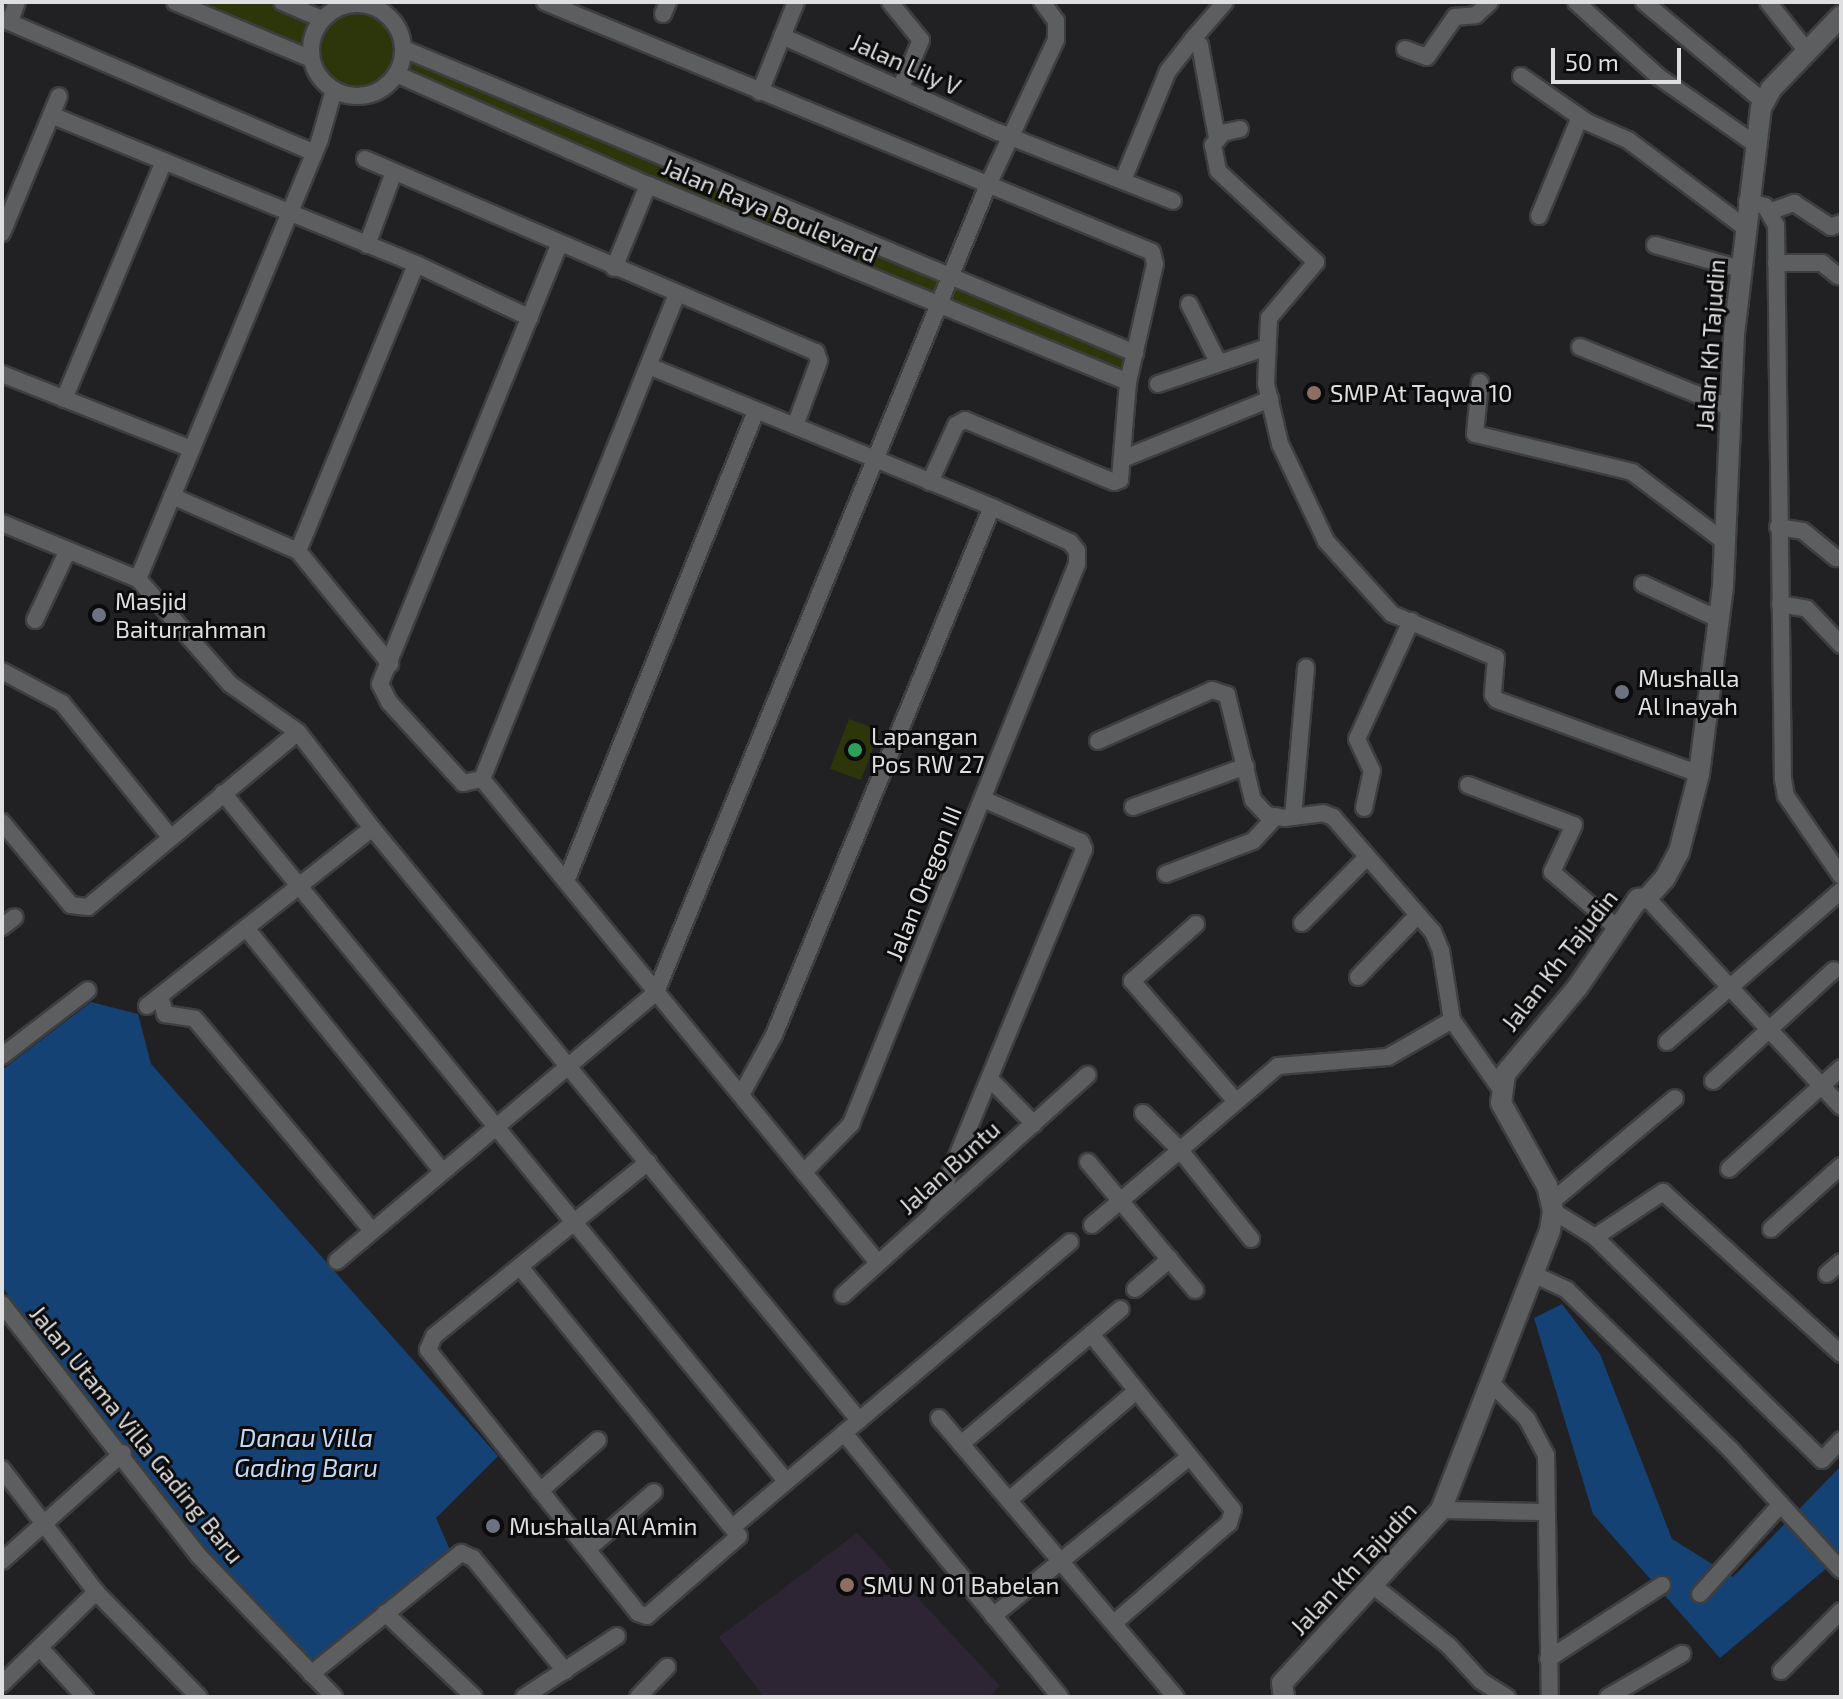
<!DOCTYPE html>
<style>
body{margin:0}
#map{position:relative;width:1843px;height:1699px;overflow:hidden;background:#212124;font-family:"Exo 2",sans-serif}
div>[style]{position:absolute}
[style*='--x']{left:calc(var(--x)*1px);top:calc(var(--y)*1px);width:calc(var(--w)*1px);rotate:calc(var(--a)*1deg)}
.education>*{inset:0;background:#2d2534}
.green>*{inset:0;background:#2d350b;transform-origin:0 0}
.water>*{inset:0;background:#144275}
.roads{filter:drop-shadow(2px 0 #3e3e40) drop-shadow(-2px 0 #3e3e40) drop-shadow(0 2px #3e3e40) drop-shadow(0 -2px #3e3e40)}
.minor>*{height:16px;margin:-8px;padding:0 8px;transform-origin:8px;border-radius:8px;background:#5d5e60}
.minor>.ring{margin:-8px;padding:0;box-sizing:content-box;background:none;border:16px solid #5d5e60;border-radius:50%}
.tertiary>*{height:20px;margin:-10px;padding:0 10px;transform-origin:10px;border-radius:10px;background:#5d5e60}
.dots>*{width:22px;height:22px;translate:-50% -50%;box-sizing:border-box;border:4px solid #0b0b0c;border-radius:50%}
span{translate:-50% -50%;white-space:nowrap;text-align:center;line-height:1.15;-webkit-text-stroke:6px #0b0b0c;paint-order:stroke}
.street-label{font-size:24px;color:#dfdfe1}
.poi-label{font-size:24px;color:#dfdfe1}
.left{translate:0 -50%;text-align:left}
.water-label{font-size:26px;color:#bfd9f9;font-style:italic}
.frame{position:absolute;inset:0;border:4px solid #dfdfe1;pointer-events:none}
.scale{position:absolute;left:1551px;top:48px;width:130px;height:36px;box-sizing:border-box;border:4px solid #dfdfe1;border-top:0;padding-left:10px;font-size:24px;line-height:28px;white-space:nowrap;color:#dfdfe1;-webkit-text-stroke:6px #0b0b0c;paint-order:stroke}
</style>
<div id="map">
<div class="education">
<div style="clip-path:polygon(857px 1533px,1000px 1686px,989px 1697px,764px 1697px,719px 1637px)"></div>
</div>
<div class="green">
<div style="clip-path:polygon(175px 2px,282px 2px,322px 19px,355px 3px,374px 6px,395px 23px,404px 49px,1135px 353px,1128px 382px,397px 74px,379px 90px,357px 96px,334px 90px,319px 77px,311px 59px)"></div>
<div style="left:849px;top:719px;width:33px;height:53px;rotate:21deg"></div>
</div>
<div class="water">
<div style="clip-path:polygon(91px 1002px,138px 1014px,151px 1064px,498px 1456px,436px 1518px,450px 1550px,311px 1662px,204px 1549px,2px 1287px,2px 1070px)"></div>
<div style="clip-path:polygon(1562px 1304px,1600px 1354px,1672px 1539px,1733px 1577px,1841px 1466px,1841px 1556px,1720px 1658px,1593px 1514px,1534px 1318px)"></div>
</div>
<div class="roads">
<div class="minor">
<div style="--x:175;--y:2;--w:147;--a:22.7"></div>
<div style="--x:282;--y:2;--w:43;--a:23"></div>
<div style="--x:545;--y:2;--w:656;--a:22.38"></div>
<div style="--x:1152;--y:252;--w:12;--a:76"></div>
<div style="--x:1155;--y:264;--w:121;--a:102.9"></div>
<div style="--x:1128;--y:382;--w:98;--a:94.7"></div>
<div style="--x:1120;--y:480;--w:6;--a:162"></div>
<div style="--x:1114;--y:482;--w:161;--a:-157.4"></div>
<div style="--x:965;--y:420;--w:10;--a:151"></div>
<div style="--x:956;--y:425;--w:63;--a:114.5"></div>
<div style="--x:890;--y:2;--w:49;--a:50.8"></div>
<div style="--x:921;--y:40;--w:51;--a:113.1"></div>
<div style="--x:1576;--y:2;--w:112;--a:42.1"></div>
<div style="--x:1659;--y:77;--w:117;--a:34.9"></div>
<div style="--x:1644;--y:2;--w:156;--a:39.8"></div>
<div style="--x:1768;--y:2;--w:61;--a:51.6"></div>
<div class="ring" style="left:311px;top:4px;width:76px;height:76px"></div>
<div style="--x:663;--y:14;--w:13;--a:-67"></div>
<div style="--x:2;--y:19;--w:338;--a:23.2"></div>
<div style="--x:10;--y:22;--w:21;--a:-71"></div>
<div style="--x:782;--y:36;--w:236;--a:24"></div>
<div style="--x:998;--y:132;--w:188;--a:21.5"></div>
<div style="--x:1192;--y:40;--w:50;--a:-49"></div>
<div style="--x:404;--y:49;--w:792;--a:22.58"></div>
<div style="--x:1405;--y:49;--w:23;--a:20"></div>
<div style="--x:1427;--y:57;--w:49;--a:-55"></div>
<div style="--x:1455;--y:17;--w:21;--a:-5"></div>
<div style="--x:1476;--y:15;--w:19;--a:-43"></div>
<div style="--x:396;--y:74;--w:275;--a:23.8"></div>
<div style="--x:648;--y:185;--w:519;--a:22.31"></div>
<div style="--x:1521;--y:76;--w:80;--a:34.9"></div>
<div style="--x:1587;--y:122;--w:45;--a:23.7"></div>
<div style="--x:1628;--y:140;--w:144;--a:36.8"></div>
<div style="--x:760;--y:92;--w:97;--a:-68.2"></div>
<div style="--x:51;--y:115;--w:394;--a:22.2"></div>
<div style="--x:416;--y:264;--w:126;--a:25.3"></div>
<div style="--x:1240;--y:129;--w:17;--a:167"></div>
<div style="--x:1223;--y:133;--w:16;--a:130"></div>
<div style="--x:1213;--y:145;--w:26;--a:79"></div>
<div style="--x:1218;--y:171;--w:134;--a:42.9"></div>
<div style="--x:1316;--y:262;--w:73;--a:130"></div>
<div style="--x:1269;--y:318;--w:66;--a:92.6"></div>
<div style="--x:1266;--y:384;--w:62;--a:76.9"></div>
<div style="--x:1280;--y:444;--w:107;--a:64.6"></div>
<div style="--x:1326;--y:541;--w:98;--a:47.9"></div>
<div style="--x:1392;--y:614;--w:113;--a:22.9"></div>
<div style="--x:1496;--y:658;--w:37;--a:95"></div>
<div style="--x:1493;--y:695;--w:6;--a:51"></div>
<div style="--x:1497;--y:700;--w:215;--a:20.1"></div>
<div style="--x:365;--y:159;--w:491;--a:23.2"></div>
<div style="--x:816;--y:352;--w:9;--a:72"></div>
<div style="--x:819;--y:361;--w:69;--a:110.3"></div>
<div style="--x:1123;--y:180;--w:118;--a:-67.6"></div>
<div style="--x:1168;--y:71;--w:39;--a:-52"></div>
<div style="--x:1192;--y:40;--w:9;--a:32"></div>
<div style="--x:1200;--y:45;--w:95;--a:79.6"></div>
<div style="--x:1747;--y:201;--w:19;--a:16"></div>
<div style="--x:1765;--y:206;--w:22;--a:60"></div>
<div style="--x:1776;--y:225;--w:554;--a:89.28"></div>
<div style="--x:1783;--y:779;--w:17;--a:80"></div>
<div style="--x:1786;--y:796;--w:97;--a:55.5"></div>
<div style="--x:1769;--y:212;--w:27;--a:-20"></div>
<div style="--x:1794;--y:203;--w:44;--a:33"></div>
<div style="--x:1831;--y:227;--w:11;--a:-22"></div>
<div style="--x:1539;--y:216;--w:107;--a:-67.5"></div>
<div style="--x:2;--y:233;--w:148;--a:-67.4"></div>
<div style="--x:367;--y:245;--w:78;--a:-69.7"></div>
<div style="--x:559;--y:245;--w:474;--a:112.2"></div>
<div style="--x:380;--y:684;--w:20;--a:63"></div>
<div style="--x:389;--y:702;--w:110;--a:47.6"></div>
<div style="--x:463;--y:783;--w:19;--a:-12"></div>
<div style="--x:482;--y:779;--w:523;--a:-68.1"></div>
<div style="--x:1655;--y:245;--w:89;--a:15.6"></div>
<div style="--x:1776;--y:263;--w:46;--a:0"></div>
<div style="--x:1822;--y:263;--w:21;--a:39"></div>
<div style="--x:614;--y:268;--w:90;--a:-67.7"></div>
<div style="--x:1189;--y:304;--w:63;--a:63.4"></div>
<div style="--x:1580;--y:347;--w:163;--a:22"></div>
<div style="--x:651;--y:367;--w:369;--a:22.3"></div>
<div style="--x:992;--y:507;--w:85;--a:24.2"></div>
<div style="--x:1070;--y:542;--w:11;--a:52"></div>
<div style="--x:1077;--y:551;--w:13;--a:90"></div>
<div style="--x:1077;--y:564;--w:604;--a:111.98"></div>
<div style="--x:851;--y:1124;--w:67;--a:134.4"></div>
<div style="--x:2;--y:374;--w:203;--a:21.6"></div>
<div style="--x:1480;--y:382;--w:52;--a:95.5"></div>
<div style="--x:1475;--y:434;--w:162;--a:13.6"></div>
<div style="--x:1632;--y:472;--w:115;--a:36.9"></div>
<div style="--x:1158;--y:384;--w:115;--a:-18.7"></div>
<div style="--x:64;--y:399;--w:258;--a:-67.2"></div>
<div style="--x:1125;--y:458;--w:157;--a:-22.1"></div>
<div style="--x:172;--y:496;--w:137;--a:23.6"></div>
<div style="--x:298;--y:551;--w:146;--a:50.8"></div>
<div style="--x:2;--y:523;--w:147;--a:22.4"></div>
<div style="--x:138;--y:579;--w:140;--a:48.8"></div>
<div style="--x:230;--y:684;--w:83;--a:35.2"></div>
<div style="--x:298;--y:732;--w:121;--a:52.4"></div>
<div style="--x:372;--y:828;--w:767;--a:50.56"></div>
<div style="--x:1778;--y:527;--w:25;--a:9"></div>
<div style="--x:1803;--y:531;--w:43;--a:39.3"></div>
<div style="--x:298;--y:551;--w:310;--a:-67.6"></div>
<div style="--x:138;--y:579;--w:476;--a:-67.5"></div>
<div style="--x:320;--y:139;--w:51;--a:-74.1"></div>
<div style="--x:1643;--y:584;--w:83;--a:25"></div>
<div style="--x:1780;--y:604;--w:27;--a:10"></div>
<div style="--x:1807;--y:609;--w:50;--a:46.6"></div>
<div style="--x:35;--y:620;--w:77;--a:-64.8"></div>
<div style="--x:2;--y:671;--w:68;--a:28.1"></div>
<div style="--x:62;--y:703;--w:172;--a:51.1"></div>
<div style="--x:1098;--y:741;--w:125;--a:-24.1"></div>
<div style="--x:1212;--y:690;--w:16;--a:18"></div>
<div style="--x:1227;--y:695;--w:108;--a:76.1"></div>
<div style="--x:1253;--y:800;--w:21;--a:47"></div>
<div style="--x:1267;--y:815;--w:17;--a:10"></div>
<div style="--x:1284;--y:818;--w:39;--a:-7"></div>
<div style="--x:1323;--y:813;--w:11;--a:22"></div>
<div style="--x:1333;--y:817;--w:152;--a:49"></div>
<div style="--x:1433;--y:932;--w:21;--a:67"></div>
<div style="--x:1441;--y:951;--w:70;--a:80.9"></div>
<div style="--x:1452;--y:1020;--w:83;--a:54.8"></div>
<div style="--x:482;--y:779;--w:625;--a:50.71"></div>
<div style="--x:1468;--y:785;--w:113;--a:20.7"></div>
<div style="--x:1574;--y:825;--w:52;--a:115.1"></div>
<div style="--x:1552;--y:872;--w:86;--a:40.7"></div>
<div style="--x:223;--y:793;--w:889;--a:50.71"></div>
<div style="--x:1133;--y:807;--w:120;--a:-19.9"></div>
<div style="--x:1364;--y:808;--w:38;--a:-78"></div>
<div style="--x:1372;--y:771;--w:35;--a:-115"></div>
<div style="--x:1357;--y:739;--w:130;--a:-65.4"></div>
<div style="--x:1293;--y:817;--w:150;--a:-85"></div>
<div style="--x:2;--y:822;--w:108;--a:50.3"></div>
<div style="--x:71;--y:905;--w:17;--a:7"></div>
<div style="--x:88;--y:907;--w:273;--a:-39.8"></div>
<div style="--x:1166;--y:874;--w:93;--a:-20.8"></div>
<div style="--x:1253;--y:841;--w:34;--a:-47"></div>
<div style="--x:567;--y:879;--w:505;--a:-68.01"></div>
<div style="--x:1647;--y:898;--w:285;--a:47.1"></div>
<div style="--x:1302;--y:923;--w:91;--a:-45.4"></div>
<div style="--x:1196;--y:924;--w:86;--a:138.3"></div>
<div style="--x:1132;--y:981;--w:156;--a:49.2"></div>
<div style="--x:2;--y:927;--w:16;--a:-38"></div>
<div style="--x:246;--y:928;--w:312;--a:51.1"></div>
<div style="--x:1358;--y:977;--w:85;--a:-46"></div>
<div style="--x:160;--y:996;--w:19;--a:74"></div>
<div style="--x:165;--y:1014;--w:30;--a:9"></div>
<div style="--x:195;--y:1019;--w:276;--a:50.1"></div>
<div style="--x:147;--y:1006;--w:287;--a:-38.3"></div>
<div style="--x:1667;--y:1042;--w:230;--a:-41"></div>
<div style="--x:2;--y:1056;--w:108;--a:-37.5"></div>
<div style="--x:990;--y:1079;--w:63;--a:45.6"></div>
<div style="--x:1713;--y:1081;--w:164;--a:-42.5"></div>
<div style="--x:741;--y:1095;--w:68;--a:-61.2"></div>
<div style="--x:774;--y:1035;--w:571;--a:-67.57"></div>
<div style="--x:1143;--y:1113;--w:52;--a:45"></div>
<div style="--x:1180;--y:1150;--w:129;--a:-40.6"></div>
<div style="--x:1278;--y:1066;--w:110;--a:-4.7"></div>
<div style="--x:1388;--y:1057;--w:74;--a:-30"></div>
<div style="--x:1088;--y:1162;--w:167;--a:50.1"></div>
<div style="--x:1729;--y:1169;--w:151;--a:-42"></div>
<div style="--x:1550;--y:1203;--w:163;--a:-40"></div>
<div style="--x:1553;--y:1211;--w:49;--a:31.8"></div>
<div style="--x:1595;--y:1237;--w:318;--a:44.5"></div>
<div style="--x:1822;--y:1460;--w:28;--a:-46"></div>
<div style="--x:933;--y:1214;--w:395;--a:-67.5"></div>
<div style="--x:1084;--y:849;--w:8;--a:-113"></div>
<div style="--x:1081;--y:842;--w:107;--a:-156.3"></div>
<div style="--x:1092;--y:1225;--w:116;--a:-40.4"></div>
<div style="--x:1180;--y:1150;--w:114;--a:51.4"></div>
<div style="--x:1771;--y:1229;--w:94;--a:-42"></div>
<div style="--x:1595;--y:1237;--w:82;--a:-33.5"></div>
<div style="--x:1663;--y:1192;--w:241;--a:42.3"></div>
<div style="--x:337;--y:1261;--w:417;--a:-40.1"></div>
<div style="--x:656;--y:992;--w:873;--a:-67.64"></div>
<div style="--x:988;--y:185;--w:160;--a:-64.9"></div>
<div style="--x:1056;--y:40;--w:19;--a:-90"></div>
<div style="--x:1056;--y:21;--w:24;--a:-126"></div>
<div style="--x:521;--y:1268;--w:345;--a:50.9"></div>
<div style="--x:739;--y:1536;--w:122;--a:139"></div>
<div style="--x:647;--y:1616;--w:9;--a:-162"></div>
<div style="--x:638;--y:1613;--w:337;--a:-128.6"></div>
<div style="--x:428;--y:1350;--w:15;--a:-67"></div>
<div style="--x:434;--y:1336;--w:276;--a:-39.1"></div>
<div style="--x:1533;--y:1274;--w:38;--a:25"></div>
<div style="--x:1567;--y:1290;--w:228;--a:44.3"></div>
<div style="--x:1730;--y:1449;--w:164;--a:47.5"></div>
<div style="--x:1827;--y:1274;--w:18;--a:-41"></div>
<div style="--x:1135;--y:1289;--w:46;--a:-40.6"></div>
<div style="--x:843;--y:1295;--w:329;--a:-42"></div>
<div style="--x:2;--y:1304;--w:318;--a:52"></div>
<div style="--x:198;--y:1555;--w:197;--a:46.2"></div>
<div style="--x:1091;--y:1334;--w:226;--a:51.1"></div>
<div style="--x:1233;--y:1510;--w:14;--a:107"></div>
<div style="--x:1229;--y:1523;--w:152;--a:139"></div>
<div style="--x:1493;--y:1385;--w:48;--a:45"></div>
<div style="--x:1527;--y:1419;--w:41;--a:62.2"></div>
<div style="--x:1546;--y:1455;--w:242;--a:89.1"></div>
<div style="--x:939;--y:1418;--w:366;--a:49.7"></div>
<div style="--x:844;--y:1433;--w:341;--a:50.7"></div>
<div style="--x:961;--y:1444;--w:209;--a:-40.2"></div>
<div style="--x:2;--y:1469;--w:155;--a:52.6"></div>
<div style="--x:96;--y:1592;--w:147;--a:45.6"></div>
<div style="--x:540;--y:1491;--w:77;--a:-41.3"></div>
<div style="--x:1009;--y:1500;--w:167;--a:-40.6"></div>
<div style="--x:1441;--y:1510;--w:103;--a:1.1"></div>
<div style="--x:734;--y:1526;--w:440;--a:-40.2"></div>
<div style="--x:588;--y:1549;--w:87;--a:-40.8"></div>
<div style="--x:2;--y:1561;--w:162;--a:-41.8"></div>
<div style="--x:1375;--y:1587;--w:93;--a:38.5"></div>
<div style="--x:1448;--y:1645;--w:49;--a:47.5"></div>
<div style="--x:1481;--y:1681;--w:31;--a:32"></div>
<div style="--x:1700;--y:1594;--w:121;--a:-48"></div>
<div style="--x:385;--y:1613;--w:122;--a:43.3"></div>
<div style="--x:993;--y:1616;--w:252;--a:-39"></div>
<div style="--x:40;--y:1648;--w:67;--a:47.4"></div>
<div style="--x:1548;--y:1659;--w:136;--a:-33"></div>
<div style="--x:1781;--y:1671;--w:85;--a:-45"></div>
<div style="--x:311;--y:1674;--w:193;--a:-38.9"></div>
<div style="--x:461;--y:1553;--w:13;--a:23"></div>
<div style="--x:473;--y:1558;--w:146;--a:50.8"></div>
<div style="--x:2;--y:1684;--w:132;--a:-44.4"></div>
<div style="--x:524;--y:1697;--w:111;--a:-33.3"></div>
<div style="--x:638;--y:1697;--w:42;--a:-46"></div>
<div style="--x:1608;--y:1697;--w:86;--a:-30.2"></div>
</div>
<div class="tertiary">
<div style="--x:1284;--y:1697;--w:14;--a:-98"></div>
<div style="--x:1282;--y:1683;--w:235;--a:-47.4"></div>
<div style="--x:1441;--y:1510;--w:300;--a:-68.7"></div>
<div style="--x:1550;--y:1230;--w:19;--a:-81"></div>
<div style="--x:1553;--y:1211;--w:26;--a:-103"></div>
<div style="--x:1547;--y:1186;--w:95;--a:-119"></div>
<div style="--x:1501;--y:1103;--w:29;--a:-82"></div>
<div style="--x:1505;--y:1074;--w:112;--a:-50.1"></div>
<div style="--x:1577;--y:988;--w:108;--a:-55.6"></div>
<div style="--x:1638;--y:899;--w:9;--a:-6"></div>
<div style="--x:1647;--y:898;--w:27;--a:-48"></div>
<div style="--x:1665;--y:878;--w:30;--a:-62"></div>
<div style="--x:1679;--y:852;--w:81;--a:-75.6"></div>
<div style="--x:1699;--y:774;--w:190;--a:-82.7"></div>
<div style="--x:1723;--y:586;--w:252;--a:-87.5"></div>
<div style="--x:1734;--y:334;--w:228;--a:-83.2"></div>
<div style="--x:1761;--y:108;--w:21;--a:-62"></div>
<div style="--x:1771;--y:89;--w:101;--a:-46.2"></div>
</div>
</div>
<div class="dots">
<div style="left:1314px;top:393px;background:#8d6e63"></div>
<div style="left:99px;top:615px;background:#6b7280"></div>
<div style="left:1622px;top:692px;background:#6b7280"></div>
<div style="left:855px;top:750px;background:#2e9e5b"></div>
<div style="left:493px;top:1526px;background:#6b7280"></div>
<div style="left:847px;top:1585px;background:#8d6e63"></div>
</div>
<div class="street-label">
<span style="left:906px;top:64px;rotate:24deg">Jalan Lily V</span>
<span style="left:770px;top:210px;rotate:23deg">Jalan Raya Boulevard</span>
<span style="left:1710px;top:345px;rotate:-86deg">Jalan Kh Tajudin</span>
<span style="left:923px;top:883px;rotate:-68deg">Jalan Oregon III</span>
<span style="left:1559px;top:960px;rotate:-52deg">Jalan Kh Tajudin</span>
<span style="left:949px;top:1167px;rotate:-42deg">Jalan Buntu</span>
<span style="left:137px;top:1434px;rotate:51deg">Jalan Utama Villa Gading Baru</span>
<span style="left:1353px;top:1568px;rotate:-47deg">Jalan Kh Tajudin</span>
</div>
<div class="poi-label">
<span class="left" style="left:1330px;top:393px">SMP At Taqwa 10</span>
<span class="left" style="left:115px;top:615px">Masjid<br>Baiturrahman</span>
<span class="left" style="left:1638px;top:692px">Mushalla<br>Al Inayah</span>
<span class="left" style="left:871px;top:750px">Lapangan<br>Pos RW 27</span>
<span class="left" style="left:509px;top:1526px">Mushalla Al Amin</span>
<span class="left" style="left:863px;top:1585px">SMU N 01 Babelan</span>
</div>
<div class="water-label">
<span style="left:306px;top:1452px">Danau Villa<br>Gading Baru</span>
</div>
<div class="frame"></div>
<div class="scale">50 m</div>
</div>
